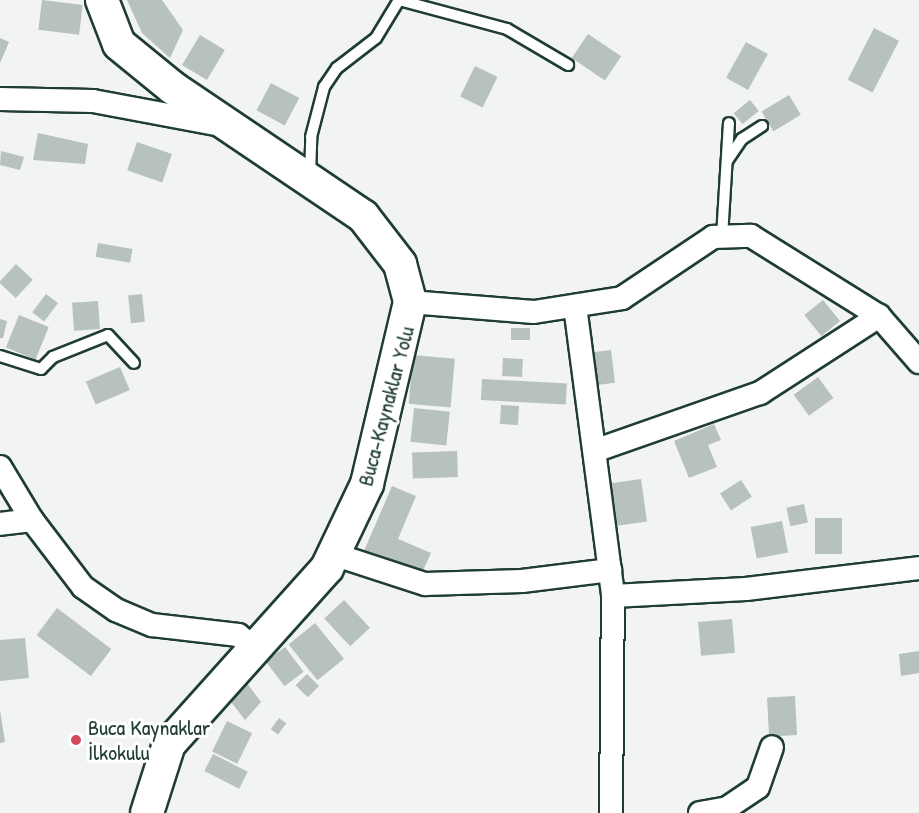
<!DOCTYPE html>
<meta charset="utf-8">
<style>
body{margin:0}
#map{position:relative;width:919px;height:813px;overflow:hidden;background:#f2f3f3;font-family:"Patrick Hand",sans-serif}
div>[style]{position:absolute}
[style*='--x']{left:calc(var(--x)*1px);top:calc(var(--y)*1px);width:calc(var(--w)*1px);rotate:calc(var(--a)*1deg)}
.building>*{inset:0;background:#b7c1bd;transform-origin:0 0}
.roads{filter:drop-shadow(2px 0 #1f3d34) drop-shadow(-2px 0 #1f3d34) drop-shadow(0 2px #1f3d34) drop-shadow(0 -2px #1f3d34)}
.lane>*{height:10px;margin:-5px;padding:0 5px;transform-origin:5px;border-radius:5px;background:#fff}
.street>*{height:22px;margin:-11px;padding:0 11px;transform-origin:11px;border-radius:11px;background:#fff}
.secondary>*{height:32px;margin:-16px;padding:0 16px;transform-origin:16px;border-radius:16px;background:#fff}
.dots>*{width:16px;height:16px;translate:-50% -50%;box-sizing:border-box;border:3px solid #fff;border-radius:50%}
span{translate:-50% -50%;white-space:nowrap;text-align:center;line-height:1.15;-webkit-text-stroke:6px #fff;paint-order:stroke}
.street-label{font-size:22px;color:#1f3d34}
.poi-label{font-size:22px;color:#1f3d34}
.left{translate:0 -50%;text-align:left}
</style>
<div id="map">
<div class="building">
<div style="left:42px;top:0;width:41px;height:30px;rotate:7deg"></div>
<div style="clip-path:polygon(127px 0,162px 0,183px 30px,170px 58px,142px 33px)"></div>
<div style="left:874px;top:28px;width:28px;height:58px;rotate:27deg"></div>
<div style="left:588px;top:34px;width:40px;height:29px;rotate:34deg"></div>
<div style="left:200px;top:35px;width:29px;height:35px;rotate:31deg"></div>
<div style="clip-path:polygon(0 38px,9px 42px,0 63px)"></div>
<div style="left:746px;top:42px;width:25px;height:41px;rotate:29deg"></div>
<div style="left:475px;top:66px;width:25px;height:34px;rotate:26deg"></div>
<div style="left:271px;top:83px;width:32px;height:31px;rotate:28deg"></div>
<div style="left:789px;top:95px;width:23px;height:32px;rotate:59deg"></div>
<div style="left:750px;top:100px;width:14px;height:21px;rotate:51deg"></div>
<div style="clip-path:polygon(38px 133px,88px 144px,85px 164px,33px 160px)"></div>
<div style="left:137px;top:142px;width:37px;height:30px;rotate:19deg"></div>
<div style="clip-path:polygon(1px 151px,24px 157px,20px 170px,0 165px)"></div>
<div style="left:98px;top:243px;width:35px;height:14px;rotate:10deg"></div>
<div style="left:16px;top:264px;width:23px;height:25px;rotate:43deg"></div>
<div style="left:46px;top:294px;width:15px;height:23px;rotate:37deg"></div>
<div style="left:142px;top:294px;width:28px;height:14px;rotate:84deg"></div>
<div style="left:823px;top:300px;width:27px;height:24px;rotate:51deg"></div>
<div style="left:98px;top:301px;width:28px;height:26px;rotate:86deg"></div>
<div style="left:19px;top:315px;width:32px;height:35px;rotate:22deg"></div>
<div style="clip-path:polygon(0 319px,7px 321px,3px 338px,0 338px)"></div>
<div style="left:511px;top:328px;width:19px;height:12px"></div>
<div style="left:611px;top:350px;width:33px;height:22px;rotate:83deg"></div>
<div style="left:413px;top:355px;width:42px;height:49px;rotate:5deg"></div>
<div style="left:503px;top:358px;width:20px;height:18px;rotate:3deg"></div>
<div style="left:120px;top:367px;width:25px;height:37px;rotate:67deg"></div>
<div style="left:818px;top:377px;width:26px;height:30px;rotate:54deg"></div>
<div style="left:482px;top:379px;width:85px;height:21px;rotate:3deg"></div>
<div style="left:501px;top:405px;width:18px;height:19px;rotate:3deg"></div>
<div style="left:414px;top:408px;width:36px;height:34px;rotate:6deg"></div>
<div style="clip-path:polygon(714px 424px,721px 440px,708px 445px,717px 467px,689px 478px,674px 441px)"></div>
<div style="left:457px;top:451px;width:26px;height:45px;rotate:88deg"></div>
<div style="left:641px;top:479px;width:43px;height:30px;rotate:82deg"></div>
<div style="left:741px;top:480px;width:20px;height:25px;rotate:57deg"></div>
<div style="clip-path:polygon(392px 486px,416px 496px,398px 539px,431px 553px,421px 575px,364px 551px)"></div>
<div style="left:804px;top:504px;width:19px;height:18px;rotate:78deg"></div>
<div style="left:815px;top:518px;width:27px;height:36px"></div>
<div style="left:782px;top:521px;width:32px;height:32px;rotate:79deg"></div>
<div style="left:344px;top:600px;width:38px;height:27px;rotate:47deg"></div>
<div style="left:57px;top:608px;width:68px;height:34px;rotate:37deg"></div>
<div style="left:732px;top:619px;width:34px;height:34px;rotate:85deg"></div>
<div style="left:315px;top:623px;width:46px;height:34px;rotate:51deg"></div>
<div style="clip-path:polygon(25px 638px,29px 678px,0 681px,0 640px)"></div>
<div style="left:285px;top:647px;width:31px;height:24px;rotate:53deg"></div>
<div style="clip-path:polygon(919px 651px,919px 673px,901px 676px,899px 654px)"></div>
<div style="left:307px;top:674px;width:17px;height:16px;rotate:45deg"></div>
<div style="clip-path:polygon(247px 683px,261px 702px,245px 720px,228px 698px)"></div>
<div style="left:795px;top:696px;width:39px;height:28px;rotate:87deg"></div>
<div style="clip-path:polygon(0 710px,5px 742px,0 743px)"></div>
<div style="left:279px;top:718px;width:9px;height:14px;rotate:36deg"></div>
<div style="left:227px;top:721px;width:28px;height:34px;rotate:26deg"></div>
<div style="left:213px;top:754px;width:39px;height:19px;rotate:27deg"></div>
</div>
<div class="roads">
<div class="lane">
<div style="--x:727;--y:161;--w:27;--a:-56"></div>
<div style="--x:742;--y:139;--w:24;--a:-33"></div>
<div style="--x:310;--y:175;--w:38;--a:-88"></div>
<div style="--x:311;--y:137;--w:52;--a:-75.4"></div>
<div style="--x:324;--y:87;--w:23;--a:-56"></div>
<div style="--x:337;--y:68;--w:49;--a:-37.6"></div>
<div style="--x:376;--y:38;--w:44;--a:-58.8"></div>
<div style="--x:399;--y:0;--w:112;--a:15"></div>
<div style="--x:507;--y:29;--w:71;--a:30.5"></div>
<div style="--x:722;--y:237;--w:114;--a:-86.5"></div>
<div style="--x:0;--y:356;--w:43;--a:17.6"></div>
<div style="--x:41;--y:369;--w:17;--a:-45"></div>
<div style="--x:53;--y:357;--w:59;--a:-21.8"></div>
<div style="--x:108;--y:335;--w:38;--a:47"></div>
</div>
<div class="street">
<div style="--x:0;--y:99;--w:93;--a:1.2"></div>
<div style="--x:93;--y:101;--w:130;--a:10.6"></div>
<div style="--x:410;--y:302;--w:124;--a:4.6"></div>
<div style="--x:534;--y:312;--w:89;--a:-9"></div>
<div style="--x:622;--y:298;--w:110;--a:-33.8"></div>
<div style="--x:713;--y:237;--w:38;--a:-2"></div>
<div style="--x:751;--y:236;--w:151;--a:32"></div>
<div style="--x:879;--y:316;--w:61;--a:49"></div>
<div style="--x:575;--y:306;--w:292;--a:82.5"></div>
<div style="--x:613;--y:596;--w:133;--a:-3"></div>
<div style="--x:746;--y:589;--w:174;--a:-6.9"></div>
<div style="--x:597;--y:450;--w:173;--a:-19.3"></div>
<div style="--x:760;--y:393;--w:142;--a:-32.9"></div>
<div style="--x:0;--y:467;--w:62;--a:58.9"></div>
<div style="--x:32;--y:520;--w:32;--a:173"></div>
<div style="--x:32;--y:520;--w:84;--a:52.7"></div>
<div style="--x:83;--y:587;--w:40;--a:34.9"></div>
<div style="--x:116;--y:610;--w:39;--a:23"></div>
<div style="--x:152;--y:625;--w:87;--a:6.6"></div>
<div style="--x:238;--y:635;--w:20;--a:37"></div>
<div style="--x:333;--y:554;--w:97;--a:18.1"></div>
<div style="--x:425;--y:584;--w:97;--a:-1.8"></div>
<div style="--x:522;--y:581;--w:89;--a:-7.1"></div>
<div style="--x:611;--y:813;--w:217;--a:-89.5"></div>
<div style="--x:700;--y:813;--w:27;--a:-10"></div>
<div style="--x:727;--y:808;--w:37;--a:-34"></div>
<div style="--x:758;--y:787;--w:42;--a:-70.7"></div>
</div>
<div class="secondary">
<div style="--x:102;--y:0;--w:47;--a:68.9"></div>
<div style="--x:119;--y:44;--w:70;--a:39.2"></div>
<div style="--x:173;--y:88;--w:229;--a:34"></div>
<div style="--x:363;--y:216;--w:61;--a:52.4"></div>
<div style="--x:400;--y:264;--w:39;--a:75"></div>
<div style="--x:410;--y:302;--w:187;--a:103.3"></div>
<div style="--x:367;--y:484;--w:93;--a:115.5"></div>
<div style="--x:327;--y:568;--w:237;--a:131.9"></div>
<div style="--x:169;--y:744;--w:72;--a:107.7"></div>
</div>
</div>
<div class="dots">
<div style="left:76px;top:740px;background:#d1495b"></div>
</div>
<div class="street-label">
<span style="left:386px;top:406px;rotate:-75deg">Buca-Kaynaklar Yolu</span>
</div>
<div class="poi-label">
<span class="left" style="left:88px;top:740px">Buca Kaynaklar<br>İlkokulu</span>
</div>
</div>
